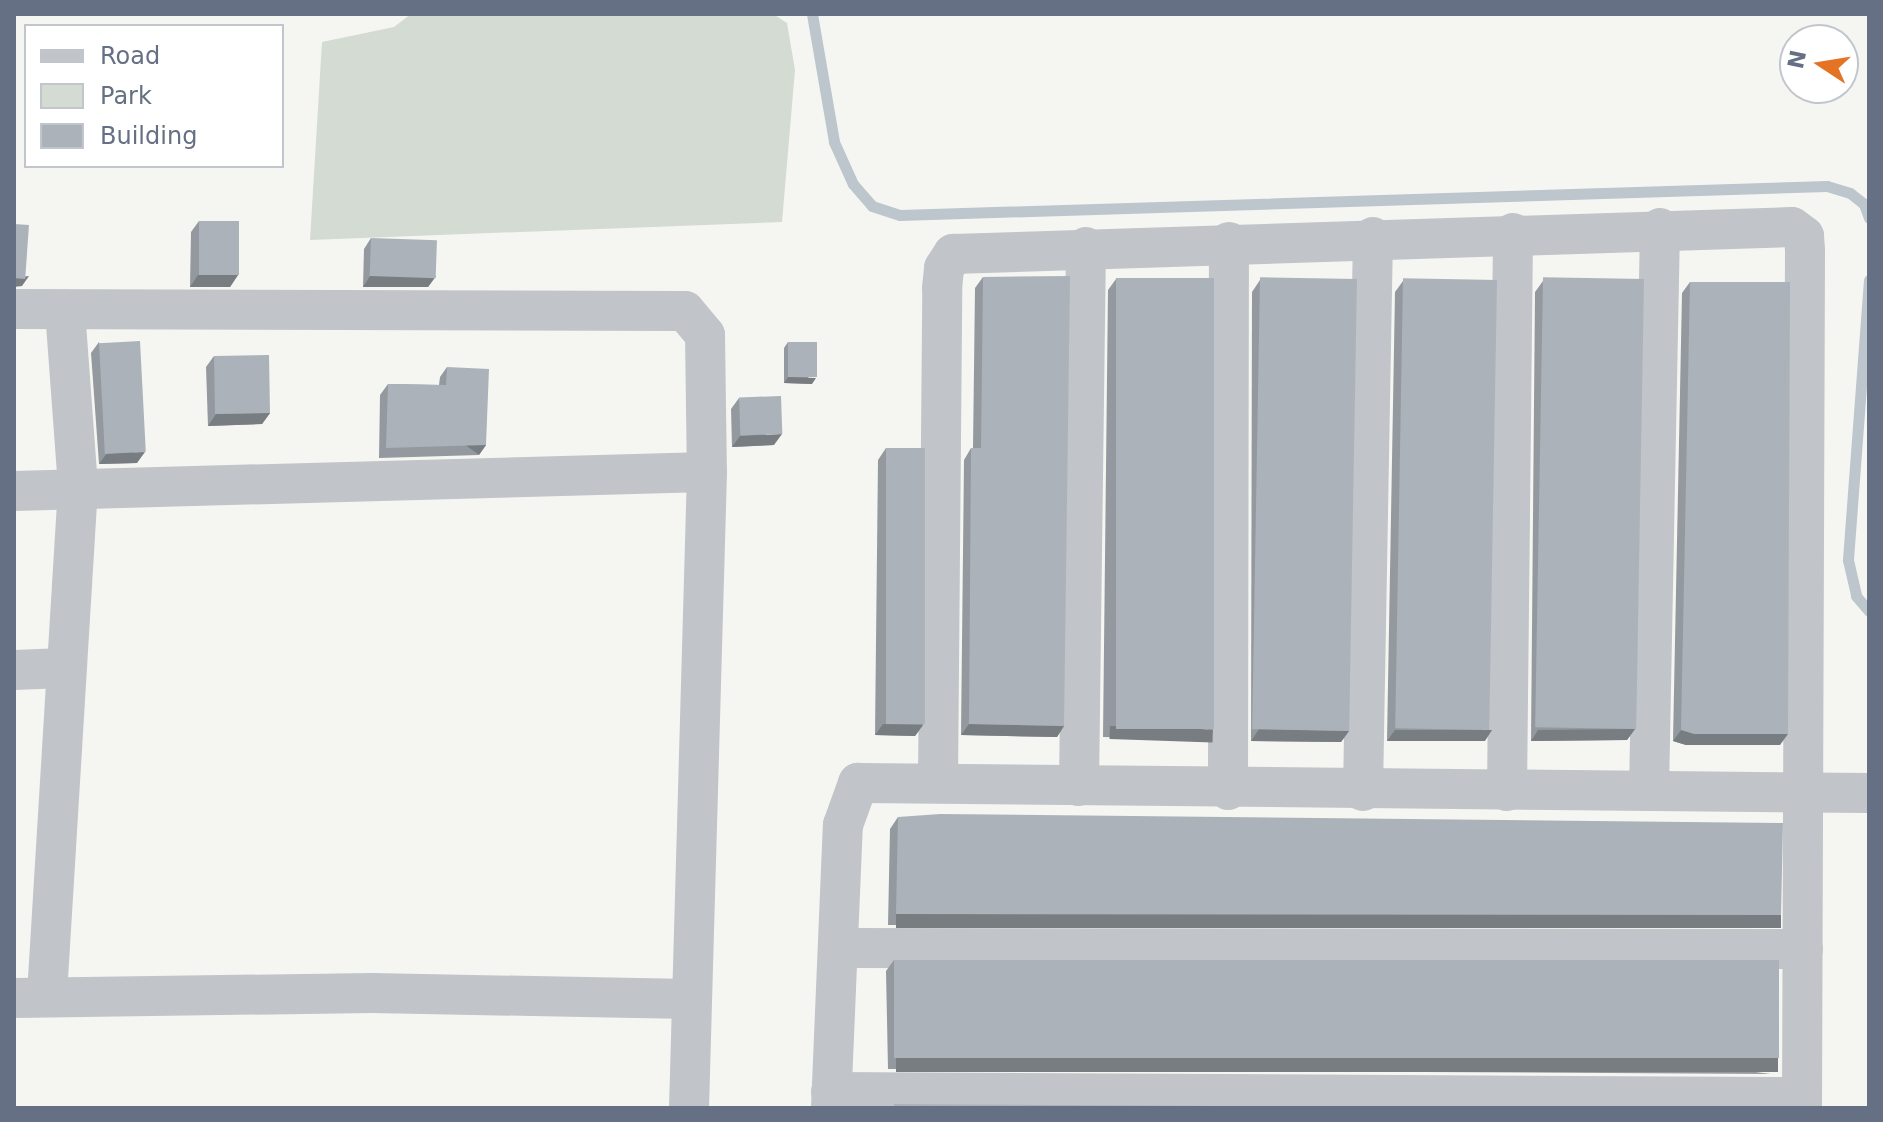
<!DOCTYPE html>
<style>
body{margin:0}
#map{position:relative;width:1883px;height:1122px;overflow:hidden;background:#f5f6f2;font-family:"DejaVu Sans",sans-serif}
div>[style]{position:absolute}
[style*='--x']{left:calc(var(--x)*1px);top:calc(var(--y)*1px);width:calc(var(--w)*1px);rotate:calc(var(--a)*1deg)}
.green>*{inset:0;background:#d4dbd2}
.stream>*{height:11px;margin:-5.5px;padding:0 5.5px;transform-origin:5.5px;border-radius:5.5px;background:#bdc6cd}
.minor>*{height:40px;margin:-20px;padding:0 20px;transform-origin:20px;border-radius:20px;background:#c1c4c8}
.wall>*{inset:0;background:#94999f}
.shaded-wall>*{inset:0;background:#787d82;transform-origin:0 0}
.building>*{inset:0;background:#acb2b9;transform-origin:0 0}
span{translate:-50% -50%;white-space:nowrap;text-align:center;line-height:1.15;-webkit-text-stroke:8px #fff;paint-order:stroke}
.frame{position:absolute;inset:0;border:16px solid #657084;pointer-events:none}
.legend{position:absolute;left:24px;top:24px;width:260px;height:144px;box-sizing:border-box;background:#fff;border:2px solid #c1c6ce;margin:0;padding:10px 14px;list-style:none;font-size:24px;color:#657084}
.legend li{display:flex;align-items:center;gap:16px;height:40px}
.legend b{width:40px;border:2px solid #c1c6ce}
.north{position:absolute;left:1779px;top:24px;width:80px;height:80px;box-sizing:border-box;background:#fff;border:2px solid #c1c6ce;border-radius:50%;rotate:282deg;font-size:22px;font-weight:700;line-height:32px;text-align:center;color:#657084}
.north::after{content:'';display:block;margin:auto;width:28px;height:36px;background:#e57324;clip-path:polygon(50% 0,100% 100%,50% 72%,0 100%)}
</style>
<div id="map">
<div class="green">
<div style="clip-path:polygon(411px 14px,773px 14px,787px 23px,795px 70px,782px 222px,310px 240px,322px 42px,394px 27px)"></div>
</div>
<div class="stream">
<div style="--x:812;--y:14;--w:130;--a:80.2"></div>
<div style="--x:834;--y:142;--w:46;--a:65.7"></div>
<div style="--x:853;--y:184;--w:29;--a:49"></div>
<div style="--x:872;--y:206;--w:29;--a:18"></div>
<div style="--x:900;--y:215;--w:927;--a:-1.79"></div>
<div style="--x:1827;--y:186;--w:24;--a:17"></div>
<div style="--x:1850;--y:193;--w:18;--a:38"></div>
<div style="--x:1864;--y:204;--w:15;--a:70"></div>
<div style="--x:1869;--y:280;--w:281;--a:94.3"></div>
<div style="--x:1848;--y:560;--w:37;--a:77"></div>
<div style="--x:1856;--y:596;--w:20;--a:49"></div>
</div>
<div class="minor">
<div style="--x:14;--y:309;--w:671;--a:0.17"></div>
<div style="--x:685;--y:311;--w:31;--a:50"></div>
<div style="--x:705;--y:335;--w:137;--a:89.2"></div>
<div style="--x:707;--y:472;--w:636;--a:91.62"></div>
<div style="--x:14;--y:491;--w:693;--a:-1.57"></div>
<div style="--x:14;--y:670;--w:51;--a:-2.2"></div>
<div style="--x:938;--y:781;--w:493;--a:-89.5"></div>
<div style="--x:942;--y:288;--w:20;--a:-84"></div>
<div style="--x:944;--y:268;--w:17;--a:-57"></div>
<div style="--x:953;--y:254;--w:839;--a:-1.84"></div>
<div style="--x:1792;--y:227;--w:15;--a:37"></div>
<div style="--x:1804;--y:236;--w:15;--a:86"></div>
<div style="--x:1805;--y:251;--w:857;--a:90.2"></div>
<div style="--x:1079;--y:786;--w:539;--a:-89.26"></div>
<div style="--x:1228;--y:790;--w:548;--a:-89.9"></div>
<div style="--x:1363;--y:791;--w:554;--a:-88.97"></div>
<div style="--x:1507;--y:791;--w:558;--a:-89.38"></div>
<div style="--x:1649;--y:791;--w:563;--a:-88.88"></div>
<div style="--x:838;--y:948;--w:965;--a:0.06"></div>
<div style="--x:47;--y:995;--w:509;--a:-86.51"></div>
<div style="--x:78;--y:487;--w:178;--a:-94.2"></div>
<div style="--x:14;--y:998;--w:358;--a:-0.8"></div>
<div style="--x:372;--y:993;--w:318;--a:1.1"></div>
<div style="--x:831;--y:1092;--w:971;--a:0.3"></div>
<div style="--x:831;--y:1108;--w:283;--a:-87.6"></div>
<div style="--x:843;--y:825;--w:45;--a:-70.3"></div>
<div style="--x:858;--y:783;--w:1011;--a:0.57"></div>
</div>
<div class="wall">
<div style="clip-path:polygon(199px 221px,238px 275px,230px 287px,190px 287px,191px 232px)"></div>
<div style="clip-path:polygon(371px 238px,436px 276px,428px 287px,363px 287px,364px 249px)"></div>
<div style="clip-path:polygon(983px 277px,1064px 726px,1057px 737px,961px 735px,964px 460px,971px 448px,973px 448px,975px 288px)"></div>
<div style="clip-path:polygon(1116px 279px,1205px 740px,1103px 737px,1108px 290px)"></div>
<div style="clip-path:polygon(1260px 280px,1349px 731px,1341px 742px,1251px 741px,1252px 292px)"></div>
<div style="clip-path:polygon(1403px 281px,1485px 741px,1387px 741px,1395px 292px)"></div>
<div style="clip-path:polygon(1543px 281px,1635px 729px,1627px 740px,1531px 741px,1535px 292px)"></div>
<div style="clip-path:polygon(1690px 282px,1780px 745px,1686px 745px,1673px 741px,1682px 293px)"></div>
<div style="clip-path:polygon(99px 342px,137px 463px,99px 464px,91px 353px)"></div>
<div style="clip-path:polygon(788px 342px,812px 384px,784px 383px,784px 348px)"></div>
<div style="clip-path:polygon(214px 356px,270px 413px,262px 424px,208px 426px,206px 367px)"></div>
<div style="clip-path:polygon(447px 367px,486px 445px,479px 455px,379px 458px,380px 395px,388px 384px,439px 385px,440px 377px)"></div>
<div style="clip-path:polygon(739px 398px,774px 445px,732px 447px,731px 409px)"></div>
<div style="clip-path:polygon(886px 448px,923px 725px,915px 736px,875px 735px,878px 460px)"></div>
<div style="clip-path:polygon(898px 817px,1773px 926px,888px 925px,890px 829px)"></div>
<div style="clip-path:polygon(894px 960px,1771px 1074px,888px 1069px,886px 971px)"></div>
</div>
<div class="shaded-wall">
<div style="clip-path:polygon(198px 275px,238px 275px,230px 287px,190px 287px)"></div>
<div style="clip-path:polygon(29px 276px,22px 286px,14px 287px,14px 278px)"></div>
<div style="clip-path:polygon(370px 276px,436px 276px,428px 287px,363px 287px)"></div>
<div style="clip-path:polygon(788px 377px,816px 378px,812px 384px,784px 383px)"></div>
<div style="clip-path:polygon(270px 413px,262px 424px,208px 426px,216px 414px)"></div>
<div style="clip-path:polygon(782px 434px,774px 445px,732px 447px,740px 436px)"></div>
<div style="left:486px;top:445px;width:12px;height:100px;rotate:125deg"></div>
<div style="clip-path:polygon(145px 452px,137px 463px,99px 464px,107px 453px)"></div>
<div style="clip-path:polygon(883px 724px,923px 725px,915px 736px,875px 735px)"></div>
<div style="clip-path:polygon(969px 724px,1064px 726px,1057px 737px,961px 735px)"></div>
<div style="left:1110px;top:726px;width:103px;height:13px;rotate:2deg"></div>
<div style="clip-path:polygon(1259px 729px,1349px 731px,1341px 742px,1251px 741px)"></div>
<div style="clip-path:polygon(1635px 729px,1627px 740px,1531px 741px,1538px 730px)"></div>
<div style="clip-path:polygon(1395px 730px,1492px 730px,1485px 741px,1387px 741px)"></div>
<div style="clip-path:polygon(1681px 730px,1788px 734px,1780px 745px,1686px 745px,1673px 741px)"></div>
<div style="left:896px;top:914px;width:885px;height:14px"></div>
<div style="left:896px;top:1058px;width:882px;height:14px"></div>
</div>
<div class="building">
<div style="left:199px;top:221px;width:40px;height:54px"></div>
<div style="left:14px;top:224px;width:15px;height:54px;rotate:4deg"></div>
<div style="left:371px;top:238px;width:66px;height:38px;rotate:2deg"></div>
<div style="clip-path:polygon(1070px 276px,1064px 726px,969px 724px,971px 448px,981px 448px,983px 277px)"></div>
<div style="left:1214px;top:278px;width:451px;height:98px;rotate:90deg"></div>
<div style="left:1357px;top:279px;width:452px;height:97px;rotate:91deg"></div>
<div style="left:1644px;top:279px;width:450px;height:101px;rotate:91deg"></div>
<div style="left:1497px;top:280px;width:450px;height:94px;rotate:91deg"></div>
<div style="clip-path:polygon(1690px 282px,1790px 282px,1788px 734px,1694px 734px,1681px 730px)"></div>
<div style="left:140px;top:341px;width:111px;height:41px;rotate:87deg"></div>
<div style="left:788px;top:342px;width:29px;height:35px"></div>
<div style="left:269px;top:355px;width:58px;height:55px;rotate:89deg"></div>
<div style="clip-path:polygon(447px 367px,489px 369px,486px 445px,386px 448px,388px 384px,446px 385px)"></div>
<div style="left:781px;top:396px;width:38px;height:42px;rotate:88deg"></div>
<div style="left:886px;top:448px;width:39px;height:276px"></div>
<div style="clip-path:polygon(940px 814px,1783px 823px,1781px 915px,896px 914px,898px 817px)"></div>
<div style="left:894px;top:960px;width:885px;height:98px"></div>
<div style="clip-path:polygon(894px 1104px,1574px 1108px,894px 1108px)"></div>
</div>
<div class="frame"></div>
<ul class="legend">
<li><b style="height:10px;background:#c1c4c8"></b>Road</li>
<li><b style="height:22px;background:#d4dbd2"></b>Park</li>
<li><b style="height:22px;background:#acb2b9"></b>Building</li>
</ul>
<div class="north">N</div>
</div>
